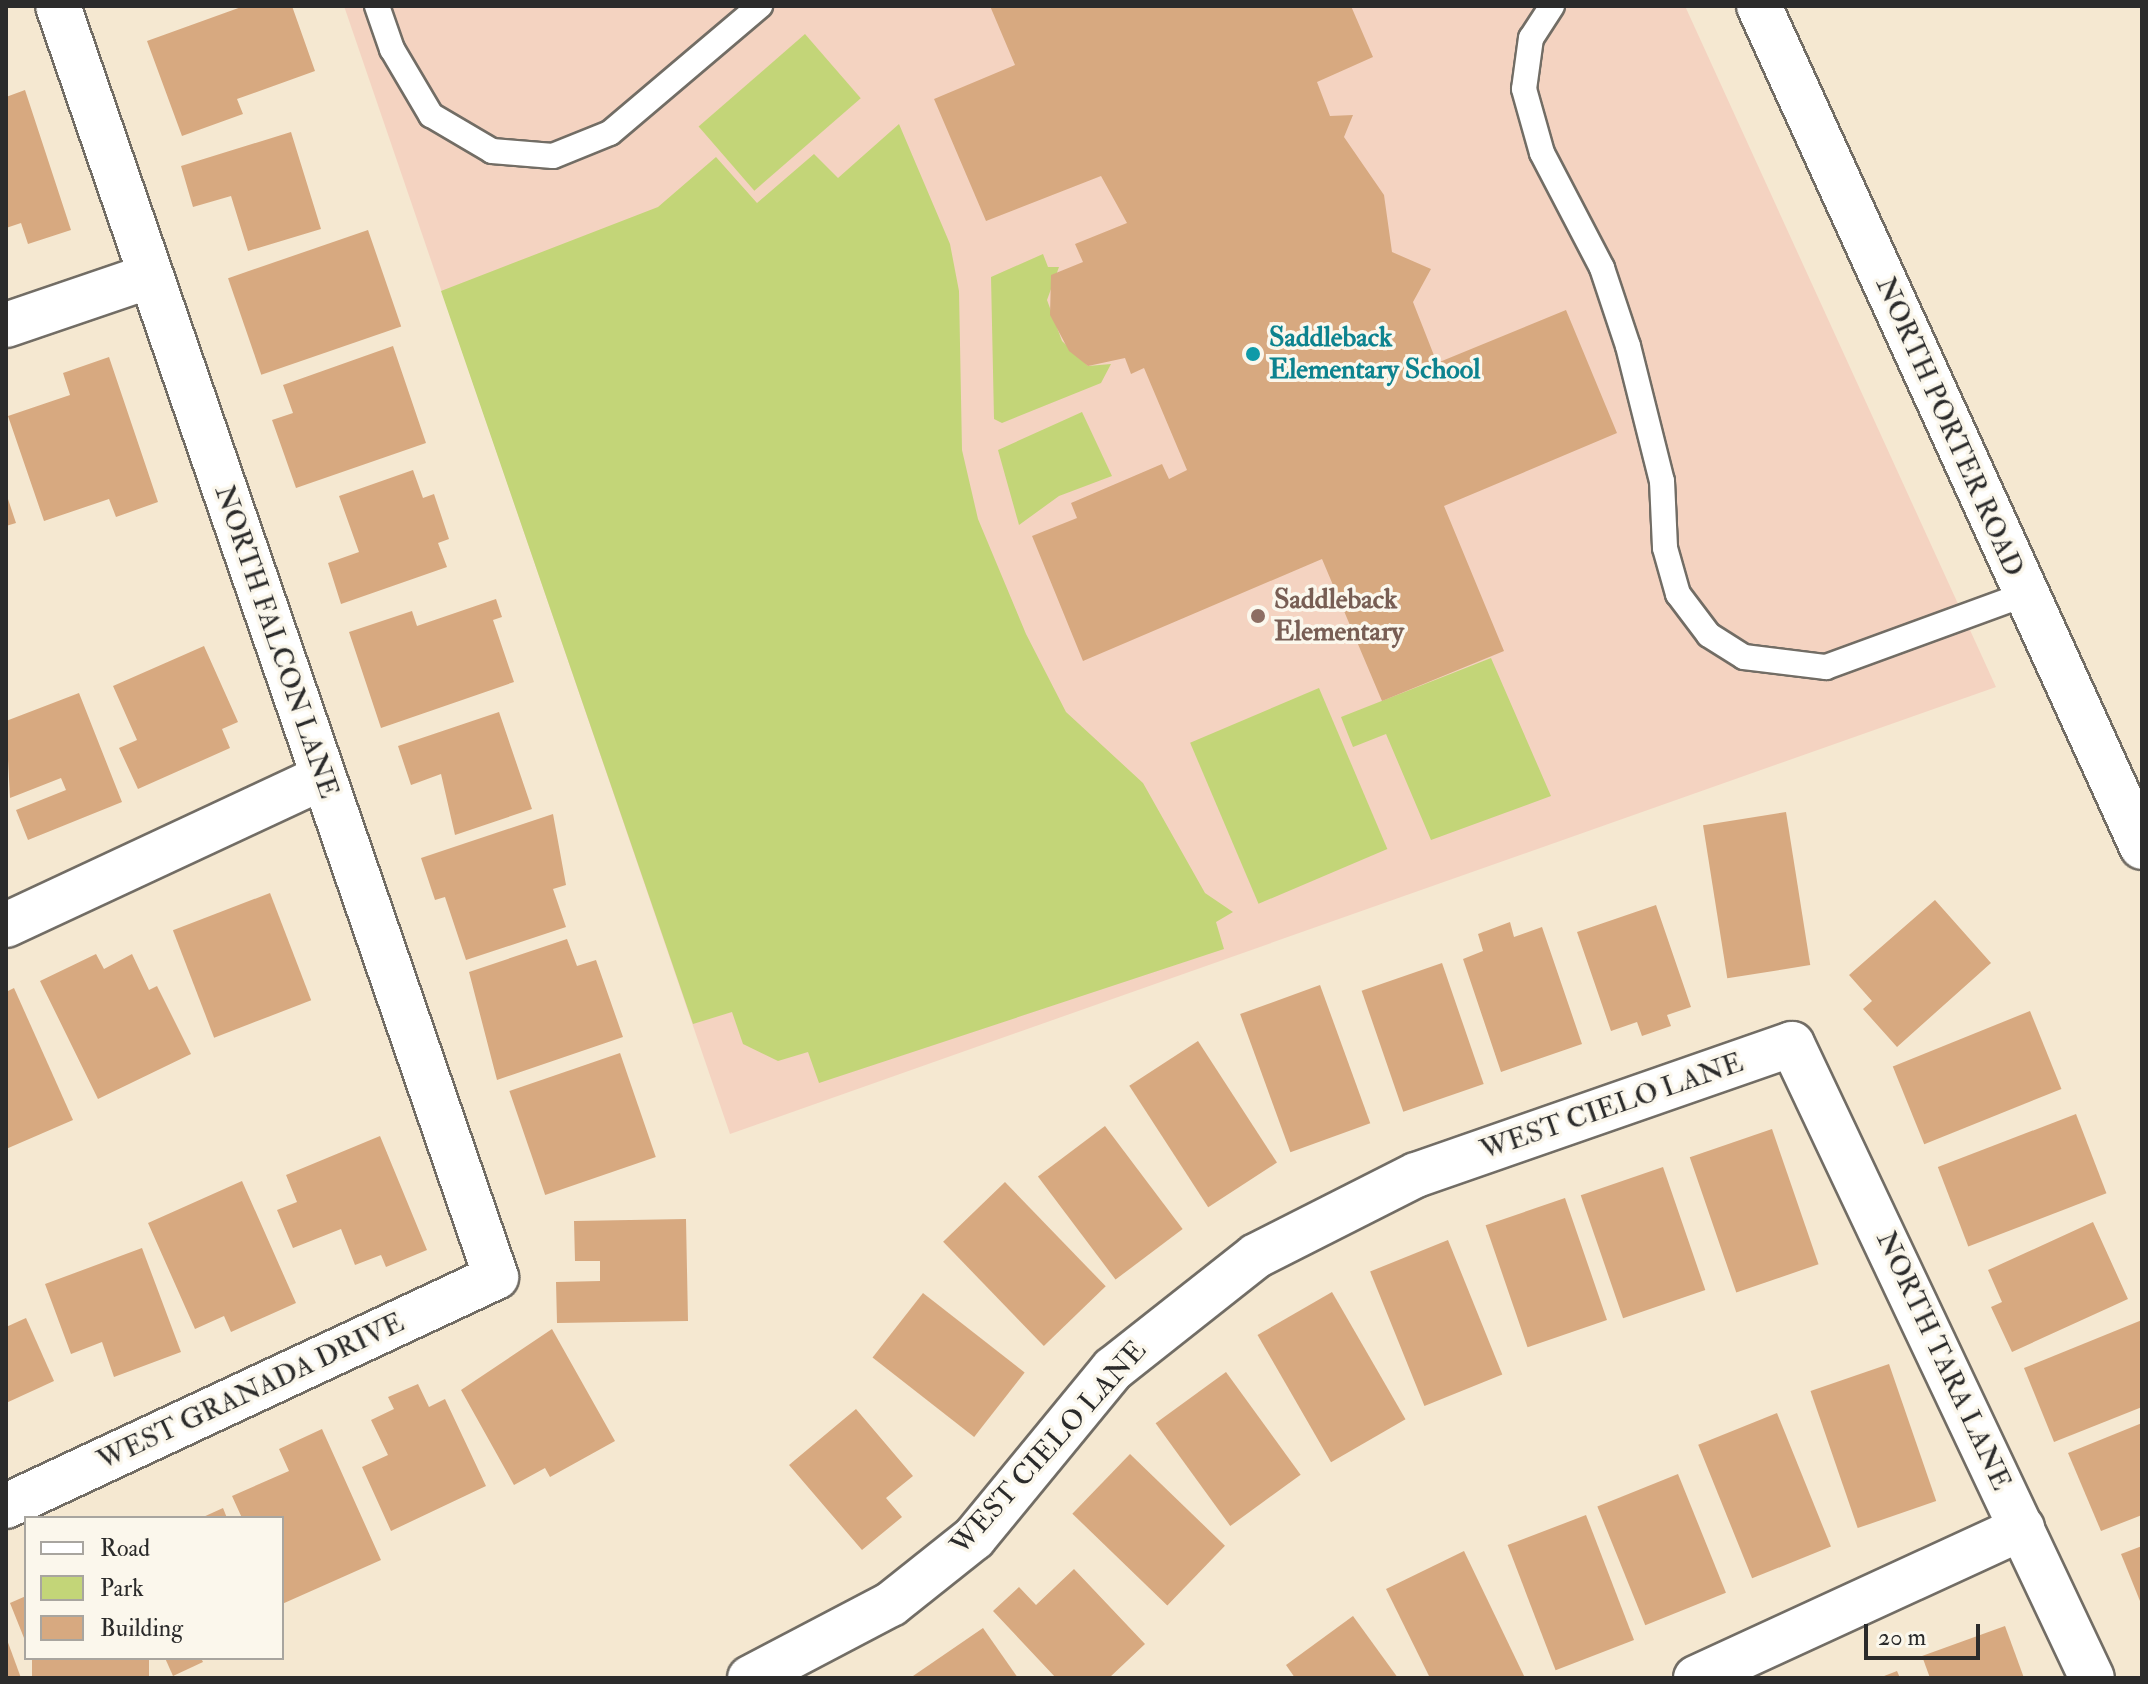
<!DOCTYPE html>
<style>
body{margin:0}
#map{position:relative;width:2148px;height:1684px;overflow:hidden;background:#f5e8d1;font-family:"IM FELL Double Pica",serif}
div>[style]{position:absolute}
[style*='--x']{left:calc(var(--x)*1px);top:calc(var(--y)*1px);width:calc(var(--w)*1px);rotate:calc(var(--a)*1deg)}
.built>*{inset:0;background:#f4d3c1}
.green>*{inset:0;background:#c3d578;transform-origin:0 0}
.building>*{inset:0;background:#d7a980;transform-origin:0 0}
.roads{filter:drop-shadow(2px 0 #726d65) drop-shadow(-2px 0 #726d65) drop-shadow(0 2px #726d65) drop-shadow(0 -2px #726d65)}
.service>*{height:24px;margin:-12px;padding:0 12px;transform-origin:12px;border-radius:12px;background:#fff}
.minor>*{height:44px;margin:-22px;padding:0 22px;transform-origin:22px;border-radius:22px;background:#fff}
.tertiary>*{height:44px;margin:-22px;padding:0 22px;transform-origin:22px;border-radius:22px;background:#fff}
.dots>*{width:22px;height:22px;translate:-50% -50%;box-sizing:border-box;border:4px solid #fbf7ec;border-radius:50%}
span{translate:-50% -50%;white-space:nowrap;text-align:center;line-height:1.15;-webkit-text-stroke:7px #fbf7ec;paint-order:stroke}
.culture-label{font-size:28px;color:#0d838f;font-weight:700}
.left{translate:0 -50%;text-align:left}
.street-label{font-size:28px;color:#2b2b2b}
.education-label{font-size:28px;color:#785e54;font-weight:700}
.frame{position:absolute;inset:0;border:8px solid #2b2b2b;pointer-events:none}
.legend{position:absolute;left:24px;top:1516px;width:260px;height:144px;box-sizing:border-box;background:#fbf7ec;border:2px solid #a8a59f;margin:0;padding:10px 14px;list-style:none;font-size:24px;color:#2b2b2b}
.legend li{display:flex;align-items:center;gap:16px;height:40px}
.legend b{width:40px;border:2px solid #a8a59f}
.scale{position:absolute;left:1864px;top:1624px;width:116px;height:36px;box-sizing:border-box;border:4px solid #2b2b2b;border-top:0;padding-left:10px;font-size:24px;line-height:28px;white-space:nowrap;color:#2b2b2b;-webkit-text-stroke:6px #fbf7ec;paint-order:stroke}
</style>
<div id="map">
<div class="built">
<div style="clip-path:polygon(344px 6px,1685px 6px,1996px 687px,730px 1134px)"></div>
</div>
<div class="green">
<div style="left:805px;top:34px;width:85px;height:141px;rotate:49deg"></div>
<div style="clip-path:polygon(899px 124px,950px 244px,959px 291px,962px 450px,978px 519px,1026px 634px,1066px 712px,1143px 783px,1205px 893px,1233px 912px,1216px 922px,1224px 949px,819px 1083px,808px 1052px,778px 1061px,743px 1044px,732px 1012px,693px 1024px,441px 291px,658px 207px,716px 157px,757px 203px,814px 154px,838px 178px)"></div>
<div style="clip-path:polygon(1043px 254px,1048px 267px,1059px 267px,1047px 300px,1062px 341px,1088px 366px,1111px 364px,1101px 383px,1002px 423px,994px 419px,991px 277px)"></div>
<div style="clip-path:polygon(1082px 412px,1112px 476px,1059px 496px,1019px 525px,998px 450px)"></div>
<div style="clip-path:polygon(1491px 658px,1551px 796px,1431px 840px,1386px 734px,1353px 747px,1341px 717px)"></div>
<div style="left:1319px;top:688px;width:175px;height:140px;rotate:67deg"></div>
</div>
<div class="building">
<div style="clip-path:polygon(244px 6px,292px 6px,315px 71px,237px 99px,243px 114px,182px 136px,147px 41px)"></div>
<div style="clip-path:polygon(990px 6px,1351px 6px,1373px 57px,1317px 82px,1330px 116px,1353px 115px,1344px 137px,1384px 195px,1392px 252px,1431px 269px,1413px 302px,1437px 363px,1566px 310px,1617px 433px,1444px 506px,1504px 651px,1382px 701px,1322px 559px,1083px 661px,1032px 536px,1077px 518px,1071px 503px,1162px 464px,1169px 479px,1187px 470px,1144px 368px,1131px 374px,1125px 358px,1088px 366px,1069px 351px,1050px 315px,1051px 275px,1083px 262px,1075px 244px,1127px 223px,1101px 176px,986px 221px,934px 99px,1015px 65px)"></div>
<div style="clip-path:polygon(25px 90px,71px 230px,28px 244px,21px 223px,6px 228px,6px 97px)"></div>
<div style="clip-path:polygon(291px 132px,321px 229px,248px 251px,231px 196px,193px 207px,181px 166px)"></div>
<div style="left:368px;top:230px;width:102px;height:148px;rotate:71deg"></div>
<div style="clip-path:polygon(393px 346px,426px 443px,296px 488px,272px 420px,293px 413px,283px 385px)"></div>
<div style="clip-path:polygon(109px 357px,158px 502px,116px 517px,109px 499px,44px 521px,8px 416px,70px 395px,63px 373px)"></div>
<div style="clip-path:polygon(413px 470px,423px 498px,434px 494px,449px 539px,438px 543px,447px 567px,341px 604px,328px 563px,359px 552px,339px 496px)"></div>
<div style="clip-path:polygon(6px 493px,16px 523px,6px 526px)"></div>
<div style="clip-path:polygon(496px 599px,502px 617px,493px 620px,514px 682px,381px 728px,349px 632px,412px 611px,417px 626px)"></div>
<div style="clip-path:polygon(204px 646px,238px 722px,222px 729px,230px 748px,138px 789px,119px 748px,137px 740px,113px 686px)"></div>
<div style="clip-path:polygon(79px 693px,122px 802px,28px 840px,16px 810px,66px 790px,61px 778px,10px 798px,6px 721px)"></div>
<div style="clip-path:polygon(499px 712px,532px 809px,455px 835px,441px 774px,411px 785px,398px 746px)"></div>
<div style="left:1786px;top:812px;width:155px;height:84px;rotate:81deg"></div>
<div style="clip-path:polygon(553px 814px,566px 885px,553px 889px,566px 927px,466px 960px,445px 897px,435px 900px,421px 858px)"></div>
<div style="left:270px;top:893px;width:115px;height:104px;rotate:69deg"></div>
<div style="clip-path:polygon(1935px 900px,1991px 963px,1897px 1047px,1863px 1009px,1872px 1001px,1849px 975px)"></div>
<div style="clip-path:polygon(1656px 905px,1691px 1007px,1667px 1015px,1671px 1026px,1642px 1036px,1637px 1022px,1611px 1031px,1577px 932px)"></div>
<div style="clip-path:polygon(1510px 922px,1514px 937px,1542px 927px,1582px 1044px,1501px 1072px,1463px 959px,1483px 951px,1478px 934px)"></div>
<div style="clip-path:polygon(567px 939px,577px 966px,596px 960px,623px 1037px,497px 1080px,469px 972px)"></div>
<div style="clip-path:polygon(96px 954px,104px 969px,132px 954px,149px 990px,157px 986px,191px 1054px,98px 1099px,40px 981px)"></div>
<div style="left:1442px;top:963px;width:128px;height:85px;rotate:71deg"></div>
<div style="left:1320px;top:985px;width:147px;height:85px;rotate:70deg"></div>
<div style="clip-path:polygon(14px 988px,73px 1120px,6px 1149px,6px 992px)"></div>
<div style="left:2030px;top:1011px;width:84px;height:148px;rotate:68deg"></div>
<div style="left:1198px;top:1041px;width:145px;height:82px;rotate:57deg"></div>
<div style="left:620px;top:1053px;width:110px;height:117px;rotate:71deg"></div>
<div style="left:2076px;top:1114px;width:85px;height:148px;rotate:69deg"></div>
<div style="left:1105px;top:1126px;width:129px;height:84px;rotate:53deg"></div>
<div style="left:1772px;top:1129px;width:143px;height:87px;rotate:71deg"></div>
<div style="clip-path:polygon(380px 1136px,427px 1250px,386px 1267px,381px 1255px,355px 1265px,341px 1229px,293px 1248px,277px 1210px,297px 1202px,286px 1175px)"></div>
<div style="left:1663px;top:1167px;width:130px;height:87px;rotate:71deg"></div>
<div style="clip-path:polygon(242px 1181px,296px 1303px,231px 1332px,224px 1316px,195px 1329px,148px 1223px)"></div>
<div style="left:1005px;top:1182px;width:145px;height:86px;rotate:46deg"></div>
<div style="left:1565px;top:1198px;width:129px;height:84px;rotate:71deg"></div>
<div style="clip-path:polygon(686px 1219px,688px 1321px,557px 1323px,556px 1282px,600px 1281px,600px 1261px,575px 1261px,574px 1221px)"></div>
<div style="clip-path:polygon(2093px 1222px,2128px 1299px,2012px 1352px,1991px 1307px,2002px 1302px,1988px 1270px)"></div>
<div style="left:1448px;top:1240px;width:145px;height:84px;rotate:68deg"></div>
<div style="clip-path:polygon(142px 1248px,181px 1352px,114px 1377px,102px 1342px,71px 1354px,45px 1284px)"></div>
<div style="left:1332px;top:1292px;width:147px;height:86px;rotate:60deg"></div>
<div style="left:923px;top:1293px;width:129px;height:82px;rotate:38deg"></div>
<div style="clip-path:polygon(26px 1318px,54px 1381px,6px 1403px,6px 1327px)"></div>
<div style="clip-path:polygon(2142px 1320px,2142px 1407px,2054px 1442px,2024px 1368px)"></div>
<div style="clip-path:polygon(552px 1329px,615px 1441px,550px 1477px,545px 1468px,514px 1485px,461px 1390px)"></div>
<div style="left:1889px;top:1364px;width:145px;height:83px;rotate:71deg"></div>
<div style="left:1226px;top:1372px;width:127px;height:87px;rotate:54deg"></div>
<div style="clip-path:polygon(418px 1384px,429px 1407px,445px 1399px,486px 1486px,391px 1531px,362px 1467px,388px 1455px,371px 1420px,394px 1409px,388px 1397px)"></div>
<div style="clip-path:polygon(856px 1409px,913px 1476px,886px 1498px,902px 1517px,862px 1550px,789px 1465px)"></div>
<div style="left:1777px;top:1413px;width:144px;height:85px;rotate:68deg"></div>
<div style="clip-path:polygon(2142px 1423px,2142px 1515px,2101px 1531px,2068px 1453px)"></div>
<div style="clip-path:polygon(322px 1429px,381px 1560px,282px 1604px,282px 1518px,242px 1518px,232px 1496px,289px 1471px,279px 1449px)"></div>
<div style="left:1130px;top:1454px;width:132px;height:83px;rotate:44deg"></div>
<div style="left:1678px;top:1474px;width:128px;height:87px;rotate:68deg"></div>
<div style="clip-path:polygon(223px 1508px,227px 1518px,201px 1518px)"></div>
<div style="left:1586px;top:1515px;width:134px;height:84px;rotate:69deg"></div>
<div style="clip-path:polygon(2142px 1546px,2142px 1606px,2121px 1554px)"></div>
<div style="clip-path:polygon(1464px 1551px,1525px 1678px,1430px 1678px,1386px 1589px)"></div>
<div style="clip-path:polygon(1074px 1569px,1145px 1644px,1109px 1678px,1056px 1678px,993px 1611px,1019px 1587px,1036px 1605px)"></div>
<div style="clip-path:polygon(26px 1596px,26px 1643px,10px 1603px)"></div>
<div style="clip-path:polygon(1353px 1616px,1398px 1678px,1295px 1678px,1286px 1665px)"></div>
<div style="clip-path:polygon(2005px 1626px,2024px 1678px,1930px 1678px,1922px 1656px)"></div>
<div style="clip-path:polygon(983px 1628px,1018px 1678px,914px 1678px,913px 1676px)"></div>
<div style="clip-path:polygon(6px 1637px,21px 1678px,6px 1678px)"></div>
<div style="left:32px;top:1658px;width:117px;height:21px"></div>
<div style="clip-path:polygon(165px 1658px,201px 1658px,203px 1662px,173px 1676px)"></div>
<div style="clip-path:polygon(1897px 1671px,1900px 1678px,1879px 1678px)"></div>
</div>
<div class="roads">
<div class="service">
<div style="--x:377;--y:6;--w:46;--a:70.8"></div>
<div style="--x:392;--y:49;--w:77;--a:59.4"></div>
<div style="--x:431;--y:115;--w:71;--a:30.5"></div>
<div style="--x:492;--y:151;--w:61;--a:4.7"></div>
<div style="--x:553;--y:156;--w:61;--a:-22"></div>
<div style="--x:610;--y:133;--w:197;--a:-40.3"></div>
<div style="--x:1552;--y:6;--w:38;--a:123"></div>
<div style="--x:1531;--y:38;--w:51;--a:97.8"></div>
<div style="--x:1524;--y:89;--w:66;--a:74.3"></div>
<div style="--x:1542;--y:153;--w:130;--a:62.4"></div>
<div style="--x:1602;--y:268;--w:82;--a:71.6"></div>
<div style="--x:1628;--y:346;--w:139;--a:75.9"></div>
<div style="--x:1662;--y:481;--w:67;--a:87.4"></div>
<div style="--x:1665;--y:548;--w:48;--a:74.2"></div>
<div style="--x:1678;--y:594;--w:51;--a:52.9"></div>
<div style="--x:1709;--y:635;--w:41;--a:32.2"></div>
<div style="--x:1744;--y:657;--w:83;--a:7"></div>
<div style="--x:1826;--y:667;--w:212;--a:-20.1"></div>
</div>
<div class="minor">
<div style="--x:6;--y:325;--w:152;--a:-18.8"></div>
<div style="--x:6;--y:925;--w:350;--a:-25"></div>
<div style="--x:6;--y:1506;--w:541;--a:-25.05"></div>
<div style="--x:496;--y:1277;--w:1344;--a:-109.01"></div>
<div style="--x:750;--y:1678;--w:159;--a:-27.7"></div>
<div style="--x:891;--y:1604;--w:106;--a:-38.5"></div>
<div style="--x:974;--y:1538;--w:219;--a:-50.6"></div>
<div style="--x:1113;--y:1369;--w:182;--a:-38.3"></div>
<div style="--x:1256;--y:1256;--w:179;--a:-26.9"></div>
<div style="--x:1416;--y:1175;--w:398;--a:-19.2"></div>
<div style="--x:1792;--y:1044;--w:701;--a:64.68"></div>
<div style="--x:1696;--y:1678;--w:359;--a:-24.7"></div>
</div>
<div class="tertiary">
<div style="--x:1759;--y:6;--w:924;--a:65.51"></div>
</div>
</div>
<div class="dots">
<div style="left:1253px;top:354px;background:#0f9aa8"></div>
<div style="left:1258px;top:616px;background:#8d6e63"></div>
</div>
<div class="culture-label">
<span class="left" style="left:1269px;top:354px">Saddleback<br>Elementary School</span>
</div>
<div class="street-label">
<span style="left:1949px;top:427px;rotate:66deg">NORTH PORTER ROAD</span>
<span style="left:276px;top:642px;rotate:71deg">NORTH FALCON LANE</span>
<span style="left:1612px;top:1107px;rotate:-19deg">WEST CIELO LANE</span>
<span style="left:1943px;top:1361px;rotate:65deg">NORTH TARA LANE</span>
<span style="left:251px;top:1392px;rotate:-25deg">WEST GRANADA DRIVE</span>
<span style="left:1049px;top:1448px;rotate:-48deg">WEST CIELO LANE</span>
</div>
<div class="education-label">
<span class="left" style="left:1274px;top:616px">Saddleback<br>Elementary</span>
</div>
<div class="frame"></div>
<ul class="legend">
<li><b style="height:10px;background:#fff"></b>Road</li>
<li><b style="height:22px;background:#c3d578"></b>Park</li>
<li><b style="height:22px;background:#d7a980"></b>Building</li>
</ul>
<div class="scale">20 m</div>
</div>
